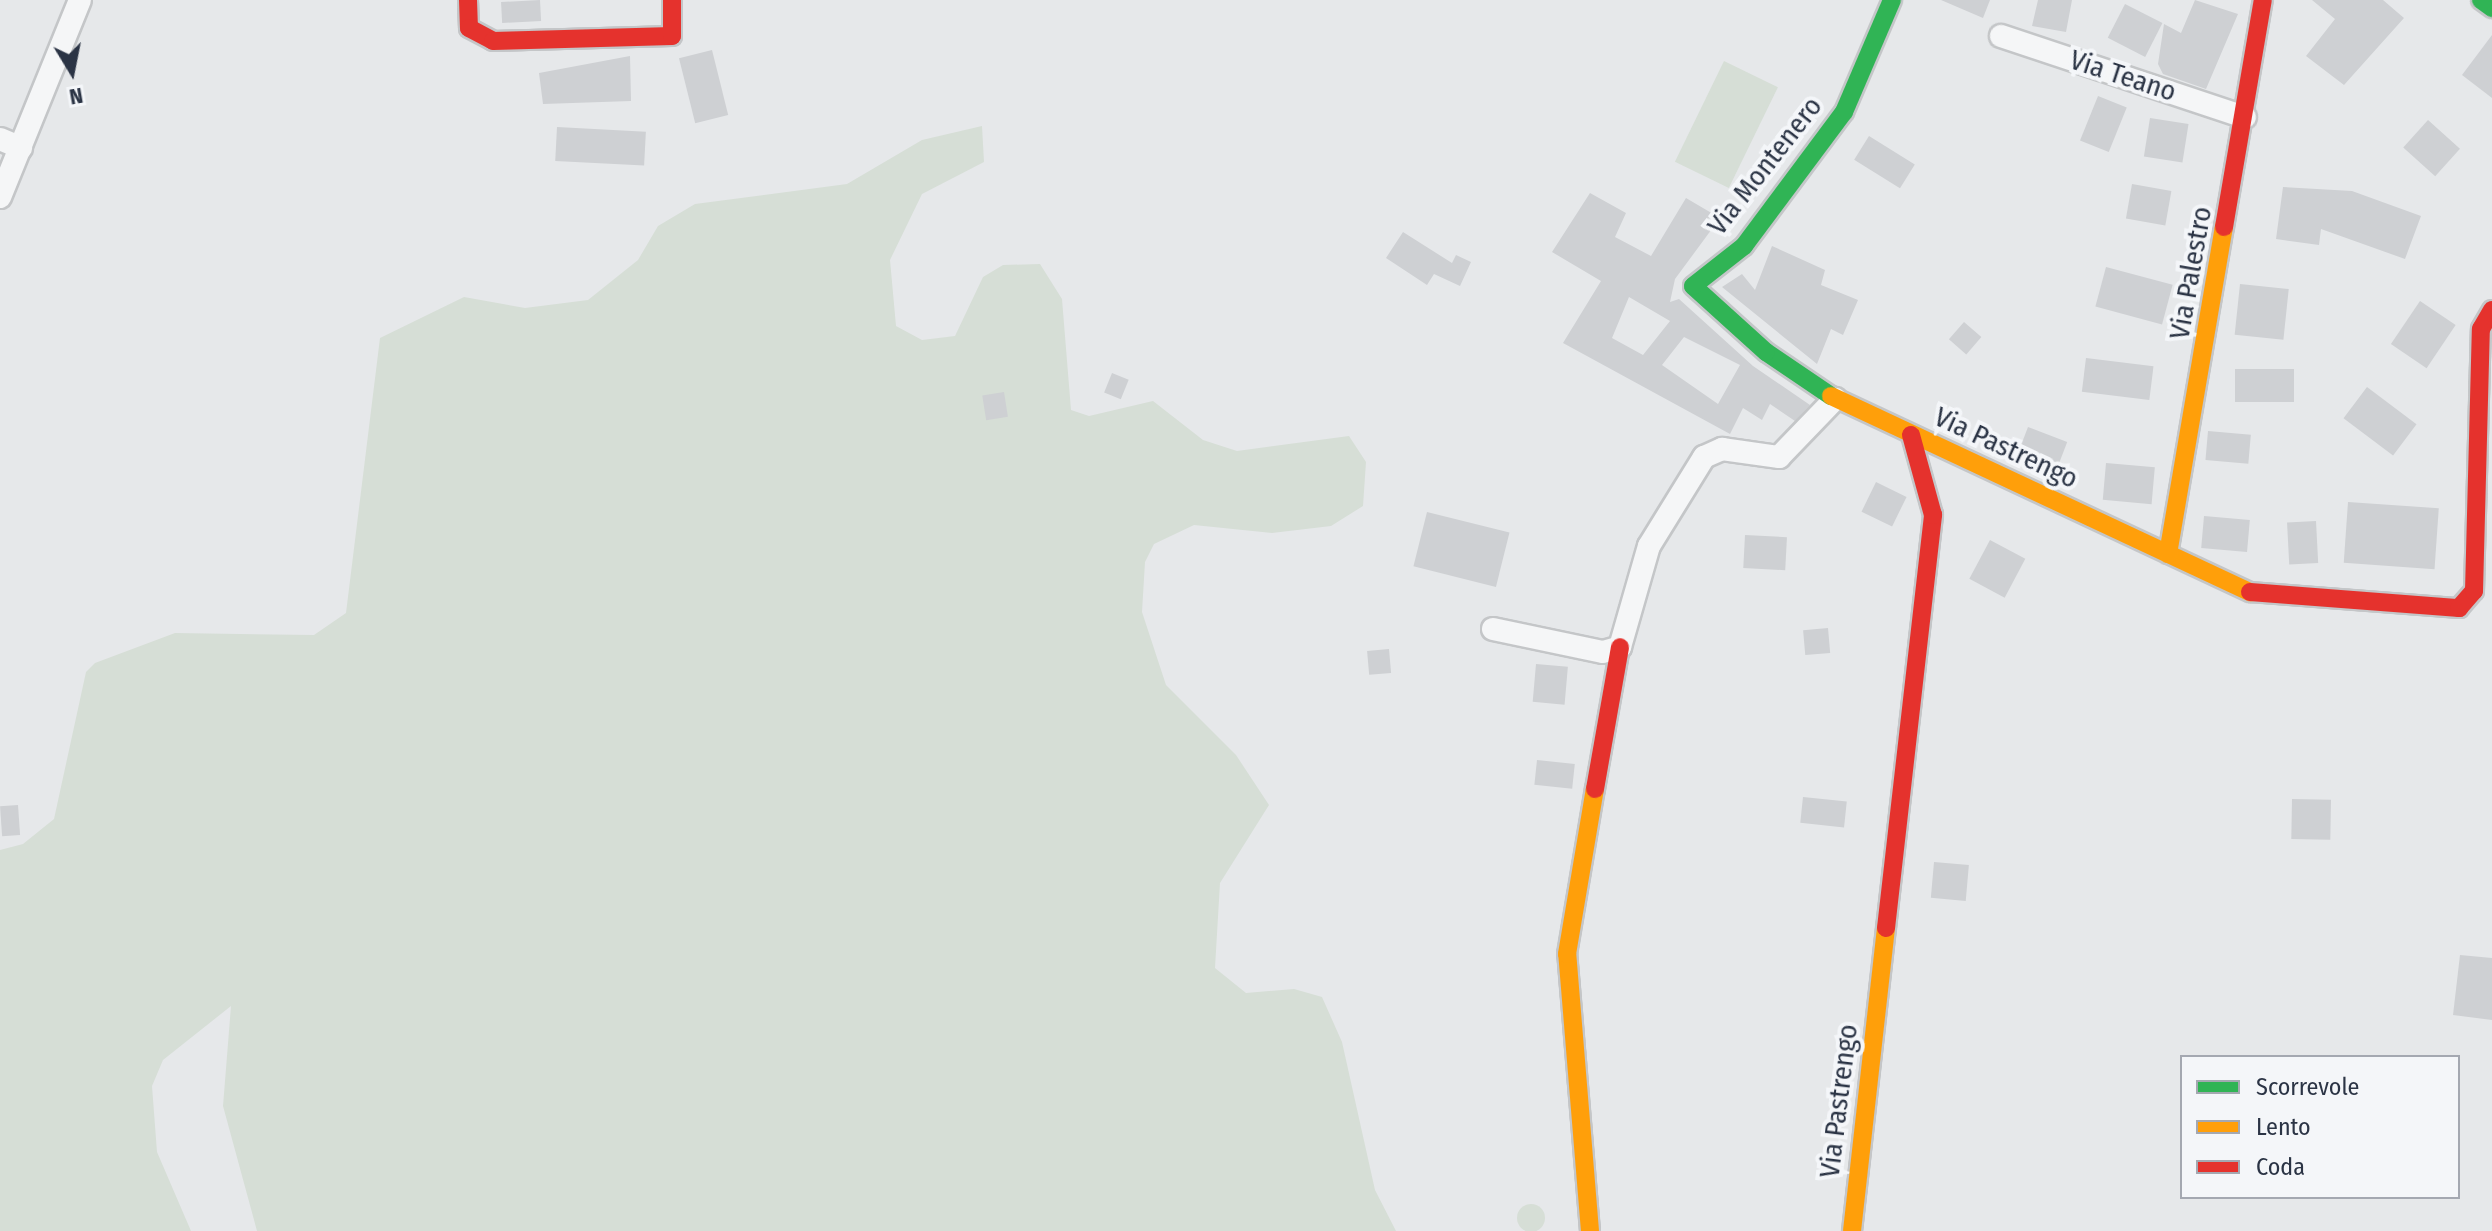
<!DOCTYPE html>
<style>
body{margin:0}
#map{position:relative;width:2492px;height:1231px;overflow:hidden;background:#e6e8ea;font-family:"Fira Sans Condensed",sans-serif}
div>[style]{position:absolute}
[style*='--x']{left:calc(var(--x)*1px);top:calc(var(--y)*1px);width:calc(var(--w)*1px);rotate:calc(var(--a)*1deg)}
.green>*{inset:0;background:#d6ded6;transform-origin:0 0}
.round{border-radius:50%}
.building>*{inset:0;background:#ced0d3;transform-origin:0 0}
.roads{filter:drop-shadow(2px 0 #c4c6c8) drop-shadow(-2px 0 #c4c6c8) drop-shadow(0 2px #c4c6c8) drop-shadow(0 -2px #c4c6c8)}
.street>*{height:22px;margin:-11px;padding:0 11px;transform-origin:11px;border-radius:11px;background:#f5f6f7}
.fast>*{height:18px;margin:-9px;padding:0 9px;transform-origin:9px;border-radius:9px;background:#30b455}
.slow>*{height:18px;margin:-9px;padding:0 9px;transform-origin:9px;border-radius:9px;background:#ff9f0a}
.jam>*{height:18px;margin:-9px;padding:0 9px;transform-origin:9px;border-radius:9px;background:#e5322d}
span{translate:-50% -50%;white-space:nowrap;text-align:center;line-height:1.15;-webkit-text-stroke:8px #f4f6f9;paint-order:stroke}
.street-label{font-size:28px;color:#2b3445}
.legend{position:absolute;left:2180px;top:1055px;width:280px;height:144px;box-sizing:border-box;background:#f4f6f9;border:2px solid #a4a8b1;margin:0;padding:10px 14px;list-style:none;font-size:24px;color:#2b3445}
.legend li{display:flex;align-items:center;gap:16px;height:40px}
.legend b{width:40px;border:2px solid #a4a8b1}
.north{position:absolute;left:32px;top:32px;width:80px;height:80px;-webkit-text-stroke:6px #f4f6f9;paint-order:stroke;rotate:170deg;font-size:22px;font-weight:700;line-height:32px;text-align:center;color:#2b3445}
.north::after{content:'';display:block;margin:auto;width:28px;height:36px;background:#2b3445;clip-path:polygon(50% 0,100% 100%,50% 72%,0 100%)}
</style>
<div id="map">
<div class="green">
<div style="left:1724px;top:61px;width:60px;height:112px;rotate:26deg"></div>
<div style="clip-path:polygon(982px 126px,984px 162px,922px 194px,890px 260px,896px 326px,922px 340px,955px 336px,983px 277px,1003px 265px,1040px 264px,1062px 299px,1071px 410px,1089px 416px,1153px 401px,1203px 440px,1237px 451px,1349px 436px,1366px 462px,1363px 506px,1331px 526px,1272px 533px,1194px 525px,1154px 544px,1145px 562px,1142px 612px,1166px 685px,1236px 755px,1269px 805px,1220px 883px,1215px 968px,1246px 993px,1294px 989px,1322px 997px,1342px 1042px,1375px 1190px,1396px 1231px,257px 1231px,223px 1106px,231px 1006px,163px 1060px,152px 1086px,157px 1152px,191px 1231px,0 1231px,0 850px,23px 844px,54px 819px,86px 672px,95px 663px,175px 633px,314px 635px,346px 613px,380px 338px,464px 297px,525px 308px,588px 300px,638px 260px,658px 226px,695px 204px,847px 184px,922px 140px)"></div>
<div class="round" style="left:1517px;top:1204px;width:28px;height:28px"></div>
</div>
<div class="building">
<div style="left:540px;top:0;width:21px;height:39px;rotate:87deg"></div>
<div style="clip-path:polygon(1941px 0,1990px 0,1983px 18px)"></div>
<div style="clip-path:polygon(2038px 0,2072px 0,2066px 32px,2032px 26px)"></div>
<div style="clip-path:polygon(2195px 0,2238px 14px,2206px 89px,2163px 74px,2158px 64px,2164px 24px,2181px 33px)"></div>
<div style="clip-path:polygon(2312px 0,2383px 0,2404px 18px,2344px 85px,2306px 56px,2335px 19px)"></div>
<div style="left:2125px;top:4px;width:42px;height:38px;rotate:27deg"></div>
<div style="clip-path:polygon(2492px 35px,2492px 98px,2462px 75px)"></div>
<div style="left:712px;top:50px;width:67px;height:34px;rotate:76deg"></div>
<div style="clip-path:polygon(630px 56px,631px 101px,543px 104px,539px 73px)"></div>
<div style="left:2098px;top:96px;width:31px;height:48px;rotate:22deg"></div>
<div style="left:2150px;top:118px;width:39px;height:39px;rotate:9deg"></div>
<div style="left:2428px;top:120px;width:43px;height:37px;rotate:42deg"></div>
<div style="left:557px;top:127px;width:89px;height:34px;rotate:3deg"></div>
<div style="left:1869px;top:136px;width:54px;height:28px;rotate:32deg"></div>
<div style="left:2132px;top:184px;width:40px;height:35px;rotate:10deg"></div>
<div style="clip-path:polygon(2283px 187px,2352px 191px,2421px 216px,2405px 259px,2321px 229px,2319px 245px,2276px 239px)"></div>
<div style="clip-path:polygon(evenodd,1590px 193px,1626px 213px,1615px 237px,1651px 256px,1686px 198px,1720px 218px,1675px 279px,1670px 302px,1679px 299px,1753px 366px,1810px 405px,1795px 421px,1770px 404px,1762px 420px,1743px 408px,1730px 434px,1563px 343px,1601px 281px,1552px 252px,1590px 193px,1629px 297px,1670px 321px,1643px 355px,1612px 338px,1629px 297px,1590px 193px,1684px 337px,1740px 365px,1718px 404px,1662px 365px,1684px 337px)"></div>
<div style="clip-path:polygon(1403px 232px,1452px 263px,1456px 255px,1471px 262px,1460px 286px,1434px 274px,1427px 285px,1386px 258px)"></div>
<div style="clip-path:polygon(1772px 246px,1825px 270px,1821px 285px,1858px 300px,1843px 335px,1831px 329px,1817px 364px,1722px 287px,1742px 274px,1755px 290px)"></div>
<div style="left:2106px;top:267px;width:69px;height:41px;rotate:15deg"></div>
<div style="left:2240px;top:284px;width:49px;height:51px;rotate:6deg"></div>
<div style="left:2420px;top:301px;width:43px;height:52px;rotate:34deg"></div>
<div style="left:1964px;top:322px;width:23px;height:23px;rotate:41deg"></div>
<div style="left:2086px;top:358px;width:68px;height:34px;rotate:7deg"></div>
<div style="left:2235px;top:369px;width:59px;height:33px"></div>
<div style="left:1112px;top:373px;width:18px;height:21px;rotate:22deg"></div>
<div style="left:2367px;top:387px;width:62px;height:39px;rotate:37deg"></div>
<div style="left:1004px;top:392px;width:25px;height:22px;rotate:81deg"></div>
<div style="left:2028px;top:427px;width:42px;height:38px;rotate:21deg"></div>
<div style="left:2208px;top:431px;width:43px;height:29px;rotate:5deg"></div>
<div style="left:2106px;top:463px;width:49px;height:37px;rotate:5deg"></div>
<div style="left:1876px;top:482px;width:34px;height:33px;rotate:26deg"></div>
<div style="left:2348px;top:502px;width:91px;height:61px;rotate:4deg"></div>
<div style="left:1427px;top:512px;width:85px;height:56px;rotate:14deg"></div>
<div style="left:2204px;top:516px;width:46px;height:32px;rotate:5deg"></div>
<div style="left:2316px;top:521px;width:42px;height:29px;rotate:87deg"></div>
<div style="left:1745px;top:535px;width:42px;height:33px;rotate:3deg"></div>
<div style="left:1990px;top:540px;width:40px;height:44px;rotate:28deg"></div>
<div style="left:1828px;top:628px;width:25px;height:25px;rotate:85deg"></div>
<div style="left:1389px;top:649px;width:24px;height:22px;rotate:85deg"></div>
<div style="left:1536px;top:664px;width:32px;height:38px;rotate:5deg"></div>
<div style="left:1537px;top:760px;width:38px;height:25px;rotate:6deg"></div>
<div style="left:1803px;top:797px;width:44px;height:26px;rotate:6deg"></div>
<div style="left:2292px;top:799px;width:39px;height:40px;rotate:1deg"></div>
<div style="left:18px;top:805px;width:30px;height:18px;rotate:86deg"></div>
<div style="left:1934px;top:862px;width:35px;height:36px;rotate:5deg"></div>
<div style="clip-path:polygon(2460px 955px,2492px 958px,2492px 1020px,2453px 1015px)"></div>
</div>
<div class="roads">
<div class="street">
<div style="--x:2001;--y:36;--w:257;--a:18.4"></div>
<div style="--x:0;--y:139;--w:23;--a:23"></div>
<div style="--x:0;--y:197;--w:213;--a:-67.9"></div>
<div style="--x:1493;--y:629;--w:112;--a:11.8"></div>
<div style="--x:1603;--y:652;--w:18;--a:-16"></div>
<div style="--x:1620;--y:647;--w:105;--a:-74"></div>
<div style="--x:1649;--y:546;--w:105;--a:-58.3"></div>
<div style="--x:1704;--y:457;--w:20;--a:-24"></div>
<div style="--x:1722;--y:449;--w:58;--a:8"></div>
<div style="--x:1779;--y:457;--w:81;--a:-46"></div>
</div>
<div class="fast">
<div style="--x:2481;--y:0;--w:14;--a:36"></div>
<div style="--x:1831;--y:396;--w:78;--a:-145.9"></div>
<div style="--x:1766;--y:352;--w:98;--a:-137.9"></div>
<div style="--x:1693;--y:286;--w:65;--a:-38.1"></div>
<div style="--x:1744;--y:246;--w:167;--a:-53.3"></div>
<div style="--x:1844;--y:112;--w:122;--a:-66.8"></div>
</div>
<div class="slow">
<div style="--x:1831;--y:396;--w:463;--a:25.1"></div>
<div style="--x:2168;--y:554;--w:332;--a:-80.3"></div>
<div style="--x:1590;--y:1231;--w:278;--a:-94.7"></div>
<div style="--x:1567;--y:954;--w:167;--a:-80.4"></div>
<div style="--x:1852;--y:1231;--w:305;--a:-83.6"></div>
</div>
<div class="jam">
<div style="--x:468;--y:0;--w:28;--a:88"></div>
<div style="--x:469;--y:28;--w:27;--a:28"></div>
<div style="--x:493;--y:41;--w:179;--a:-1.6"></div>
<div style="--x:672;--y:36;--w:36;--a:-90"></div>
<div style="--x:2224;--y:227;--w:230;--a:-80.3"></div>
<div style="--x:2250;--y:592;--w:210;--a:4.4"></div>
<div style="--x:2459;--y:608;--w:23;--a:-49"></div>
<div style="--x:2474;--y:591;--w:262;--a:-88.5"></div>
<div style="--x:2481;--y:329;--w:22;--a:-60"></div>
<div style="--x:1595;--y:789;--w:144;--a:-80"></div>
<div style="--x:1886;--y:928;--w:416;--a:-83.5"></div>
<div style="--x:1933;--y:515;--w:83;--a:-105.4"></div>
</div>
</div>
<div class="street-label">
<span style="left:2123px;top:76px;rotate:18deg">Via Teano</span>
<span style="left:1765px;top:166px;rotate:-52deg">Via Montenero</span>
<span style="left:2191px;top:273px;rotate:-80deg">Via Palestro</span>
<span style="left:2006px;top:448px;rotate:25deg">Via Pastrengo</span>
<span style="left:1839px;top:1101px;rotate:-83deg">Via Pastrengo</span>
</div>
<ul class="legend">
<li><b style="height:10px;background:#30b455"></b>Scorrevole</li>
<li><b style="height:10px;background:#ff9f0a"></b>Lento</li>
<li><b style="height:10px;background:#e5322d"></b>Coda</li>
</ul>
<div class="north">N</div>
</div>
